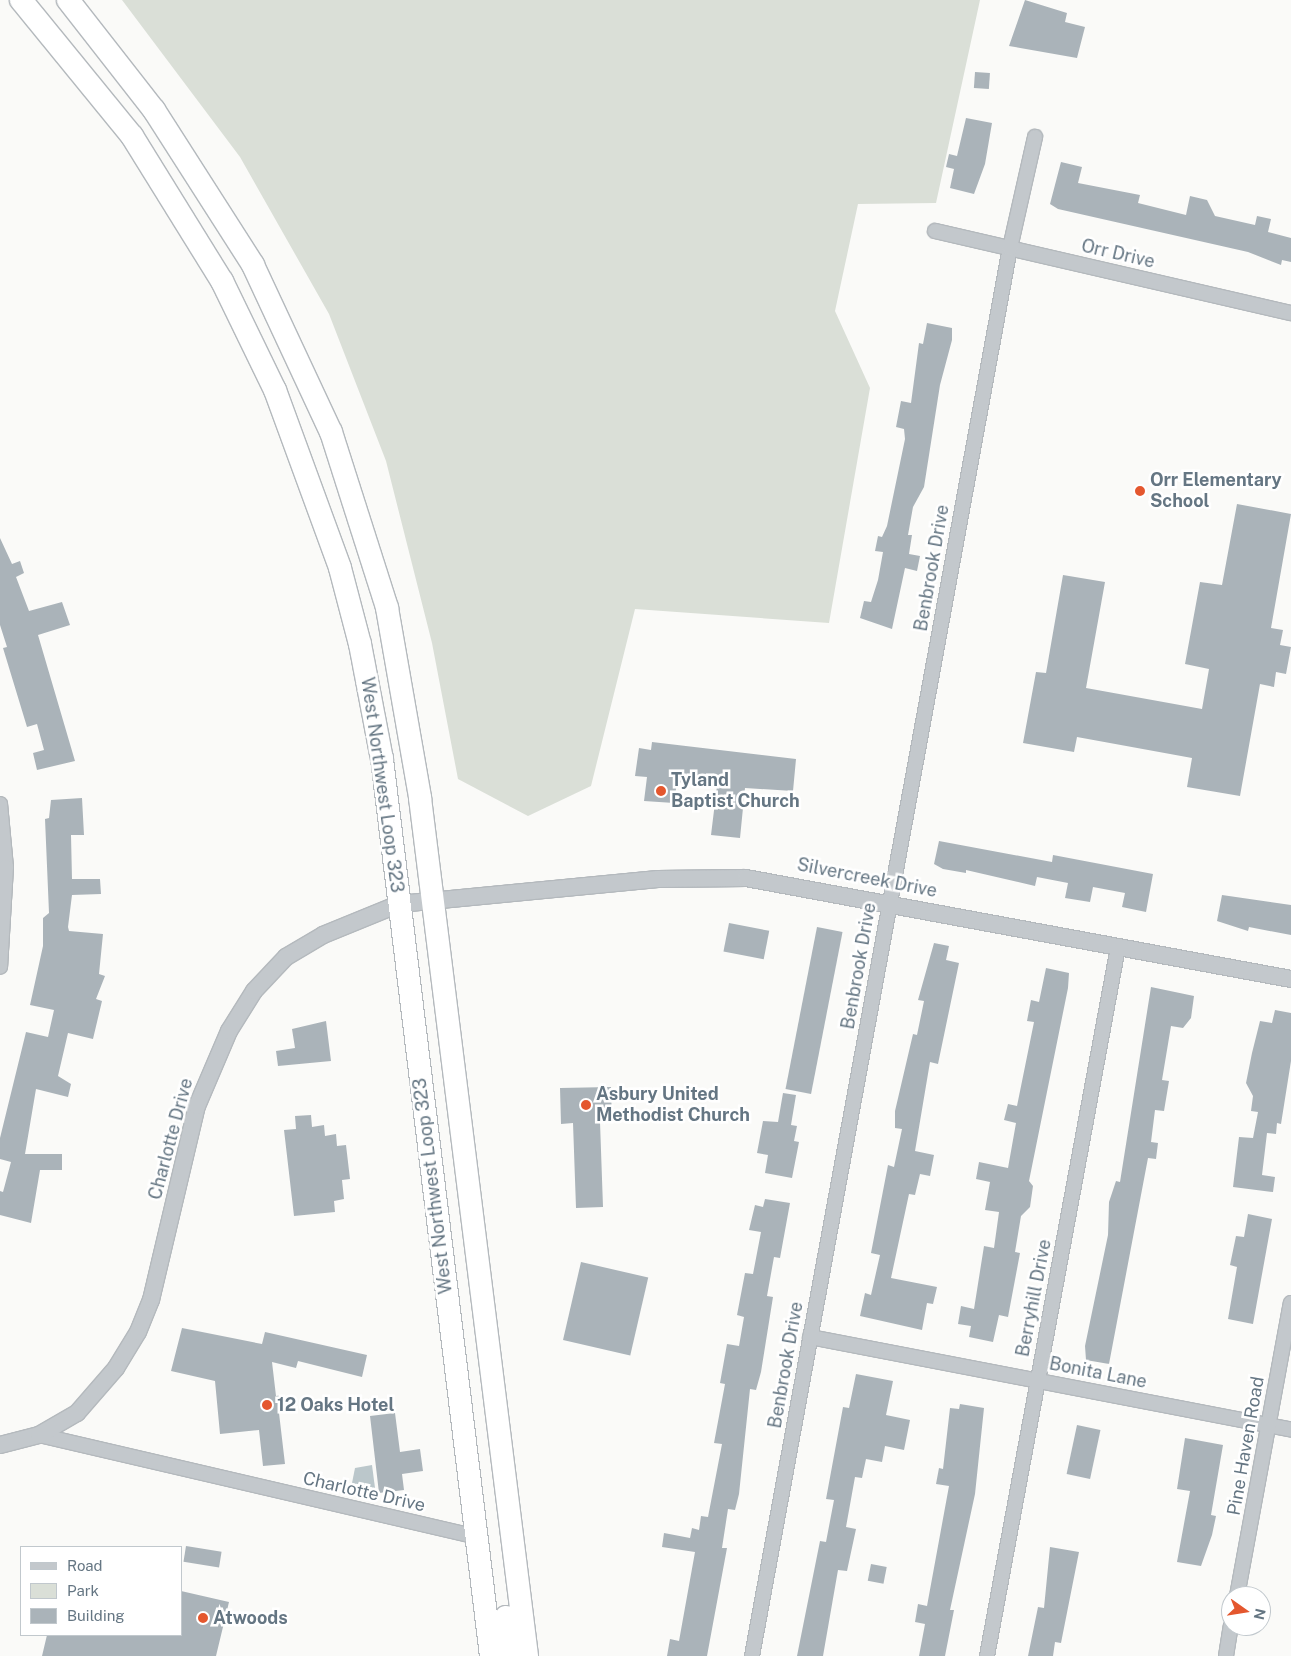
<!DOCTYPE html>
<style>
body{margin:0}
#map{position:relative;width:1291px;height:1656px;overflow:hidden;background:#fafaf8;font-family:"Public Sans",sans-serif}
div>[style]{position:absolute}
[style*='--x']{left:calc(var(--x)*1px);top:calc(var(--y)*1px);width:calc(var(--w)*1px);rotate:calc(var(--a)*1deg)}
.green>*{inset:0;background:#dadfd7}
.water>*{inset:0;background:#bbc7cb}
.building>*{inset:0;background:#aab3b9;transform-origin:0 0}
.roads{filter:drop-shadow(1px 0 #b4b9bd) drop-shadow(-1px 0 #b4b9bd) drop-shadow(0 1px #b4b9bd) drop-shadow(0 -1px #b4b9bd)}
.minor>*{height:14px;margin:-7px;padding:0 7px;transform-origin:7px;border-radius:7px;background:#c3c8cc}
.tertiary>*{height:16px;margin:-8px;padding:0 8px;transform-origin:8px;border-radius:8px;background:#c3c8cc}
.trunk>*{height:22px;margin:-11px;padding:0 11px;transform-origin:11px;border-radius:11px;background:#fff}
.dots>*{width:14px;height:14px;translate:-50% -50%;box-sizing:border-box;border:2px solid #fff;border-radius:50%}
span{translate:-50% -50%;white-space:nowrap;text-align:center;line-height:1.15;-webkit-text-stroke:5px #fff;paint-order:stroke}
.street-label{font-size:18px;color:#657683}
.poi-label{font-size:18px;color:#657683;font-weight:700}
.left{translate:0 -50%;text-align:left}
.legend{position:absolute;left:20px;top:1546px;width:162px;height:90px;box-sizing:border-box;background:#fff;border:1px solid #c1c8cd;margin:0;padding:6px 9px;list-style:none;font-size:15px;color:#657683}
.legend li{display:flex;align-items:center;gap:10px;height:25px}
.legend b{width:25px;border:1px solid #c1c8cd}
.north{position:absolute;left:1221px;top:1586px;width:50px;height:50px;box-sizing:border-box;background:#fff;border:1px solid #c1c8cd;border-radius:50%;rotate:103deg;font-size:14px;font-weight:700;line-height:20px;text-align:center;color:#657683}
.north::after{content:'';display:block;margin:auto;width:18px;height:22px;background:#e4572e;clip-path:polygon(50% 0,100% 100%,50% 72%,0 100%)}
</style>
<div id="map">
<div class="green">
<div style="clip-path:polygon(122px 0,980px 0,936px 203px,858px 204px,835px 311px,870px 388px,829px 623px,635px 609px,591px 786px,528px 816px,458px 779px,432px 643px,386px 461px,329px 314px,240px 157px)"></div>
</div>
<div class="water">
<div style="clip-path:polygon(372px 1465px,375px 1488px,352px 1483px,355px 1468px)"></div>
</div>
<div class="building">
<div style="clip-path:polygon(1025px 0,1067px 13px,1065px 22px,1085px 27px,1077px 58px,1009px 46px)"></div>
<div style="left:975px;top:72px;width:15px;height:16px;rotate:4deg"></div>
<div style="clip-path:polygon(966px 118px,992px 123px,985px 164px,974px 194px,950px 188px,954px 169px,946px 167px,949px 154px,957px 156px)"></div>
<div style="clip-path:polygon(1061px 162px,1082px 167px,1078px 183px,1140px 195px,1138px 203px,1186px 215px,1190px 196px,1207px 200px,1215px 216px,1255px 225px,1257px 216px,1271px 219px,1268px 232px,1291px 238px,1291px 262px,1282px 260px,1281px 265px,1248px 252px,1058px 209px,1050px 204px)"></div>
<div style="clip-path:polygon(927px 323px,952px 328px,952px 340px,940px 385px,924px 487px,913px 507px,908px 535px,912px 535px,909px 554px,920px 556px,917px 571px,905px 568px,892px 629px,860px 618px,864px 601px,871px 602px,878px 580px,883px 552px,875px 551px,878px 536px,882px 537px,887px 526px,905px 439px,904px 429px,896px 427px,901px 401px,911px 403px,919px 343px,923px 344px)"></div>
<div style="clip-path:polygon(1237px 504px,1291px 514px,1271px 628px,1283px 630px,1280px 645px,1291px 647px,1286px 674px,1276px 672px,1274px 687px,1260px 684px,1240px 796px,1187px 787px,1192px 758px,1077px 737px,1074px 752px,1023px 743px,1036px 672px,1046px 673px,1063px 575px,1105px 582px,1086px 688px,1202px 709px,1209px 669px,1185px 664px,1200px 582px,1222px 585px)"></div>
<div style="clip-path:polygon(0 538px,12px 564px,20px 561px,24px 573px,16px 577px,29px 611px,62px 602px,70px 625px,38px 635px,75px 761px,37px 770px,33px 753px,44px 750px,37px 724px,27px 727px,3px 648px,7px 647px,0 625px)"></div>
<div style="clip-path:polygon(652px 742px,796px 759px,793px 791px,745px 788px,740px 838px,711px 835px,717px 786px,677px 782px,674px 803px,644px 801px,647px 777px,635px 776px,639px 748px,651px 750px)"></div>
<div style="clip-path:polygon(82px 798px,84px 835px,71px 835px,72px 879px,100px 879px,101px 894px,72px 895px,68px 927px,69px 931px,103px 934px,99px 974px,105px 976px,96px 999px,102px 1001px,93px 1039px,68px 1033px,58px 1076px,71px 1084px,68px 1097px,36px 1089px,25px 1154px,62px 1154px,62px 1170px,40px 1170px,31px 1223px,0 1215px,0 1191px,3px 1192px,11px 1162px,0 1159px,0 1138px,26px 1032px,48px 1037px,54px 1010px,30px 1005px,43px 946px,43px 918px,49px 913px,45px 819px,49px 818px,51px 800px)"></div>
<div style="clip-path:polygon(939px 841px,1052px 862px,1053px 855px,1153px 874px,1146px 912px,1122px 907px,1125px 893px,1093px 887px,1090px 902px,1065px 898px,1068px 883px,1037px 877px,1035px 886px,966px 870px,966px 873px,943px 869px,934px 864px)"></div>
<div style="clip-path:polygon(1222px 895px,1291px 905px,1291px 935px,1249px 927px,1248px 931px,1217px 921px)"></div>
<div style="left:729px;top:923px;width:41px;height:29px;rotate:11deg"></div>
<div style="left:817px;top:927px;width:26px;height:165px;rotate:11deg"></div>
<div style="clip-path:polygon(934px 943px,949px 946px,946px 960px,959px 963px,938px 1064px,930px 1062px,915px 1151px,934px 1155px,930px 1176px,920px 1174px,915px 1195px,909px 1194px,891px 1278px,937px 1287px,933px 1304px,927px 1303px,922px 1330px,860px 1316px,865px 1293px,871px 1295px,880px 1255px,871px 1253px,888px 1165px,894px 1167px,902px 1129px,895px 1128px,895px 1111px,913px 1034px,917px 1035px,924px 1001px,918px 1000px)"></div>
<div style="clip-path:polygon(1046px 968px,1069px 973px,1068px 988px,1029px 1181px,1033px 1186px,1030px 1207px,1021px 1216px,1015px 1252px,1020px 1253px,1008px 1317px,999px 1315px,993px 1342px,969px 1337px,971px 1326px,958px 1324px,961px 1306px,974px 1309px,984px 1246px,994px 1248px,999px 1212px,985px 1210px,990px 1182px,976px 1179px,979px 1162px,1008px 1168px,1016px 1123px,1004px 1120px,1008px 1104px,1017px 1106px,1034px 1022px,1027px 1021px,1031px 1000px,1039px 1002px)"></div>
<div style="clip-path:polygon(1151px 987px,1194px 996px,1191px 1018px,1183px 1028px,1171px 1026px,1162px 1080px,1169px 1081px,1164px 1111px,1155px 1110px,1151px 1142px,1158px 1143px,1156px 1159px,1148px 1158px,1109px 1364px,1086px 1360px,1085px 1346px,1108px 1235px,1109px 1202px,1116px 1181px,1120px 1182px)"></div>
<div style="clip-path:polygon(1275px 1010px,1291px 1013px,1291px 1061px,1281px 1124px,1277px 1123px,1276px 1134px,1267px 1133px,1262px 1175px,1275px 1177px,1273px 1192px,1233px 1187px,1239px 1137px,1253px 1138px,1258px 1112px,1251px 1111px,1253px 1096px,1246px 1083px,1252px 1053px,1260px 1021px,1272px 1023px)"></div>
<div style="clip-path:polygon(326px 1021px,331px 1061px,278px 1066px,276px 1051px,295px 1048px,292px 1029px)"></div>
<div style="clip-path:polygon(611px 1087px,612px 1122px,600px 1122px,603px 1207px,576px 1208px,573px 1123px,561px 1124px,560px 1088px)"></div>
<div style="clip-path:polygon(783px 1093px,796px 1095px,791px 1125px,797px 1126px,794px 1141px,799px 1142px,792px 1178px,765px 1173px,768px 1155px,757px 1153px,763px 1121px,778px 1122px)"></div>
<div style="clip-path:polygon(311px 1115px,312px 1127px,324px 1125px,325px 1136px,336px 1134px,337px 1146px,346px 1145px,350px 1179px,342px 1180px,344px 1199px,334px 1201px,335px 1212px,294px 1216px,284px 1130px,296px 1129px,295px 1116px)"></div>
<div style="clip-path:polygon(765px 1199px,790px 1203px,780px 1258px,774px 1257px,767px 1296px,773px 1297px,761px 1372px,756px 1390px,750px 1389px,739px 1494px,735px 1510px,728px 1509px,722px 1548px,727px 1548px,707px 1656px,667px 1656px,670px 1639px,679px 1641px,695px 1552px,662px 1547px,664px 1533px,690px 1538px,692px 1528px,699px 1530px,701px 1516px,708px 1517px,722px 1444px,714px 1443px,725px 1384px,720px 1383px,727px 1344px,739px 1346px,744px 1317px,737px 1315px,745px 1273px,753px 1274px,761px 1232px,749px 1230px,755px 1205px,763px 1207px)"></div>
<div style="clip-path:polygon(1248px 1214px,1272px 1219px,1253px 1324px,1228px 1319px,1237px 1267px,1230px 1265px,1236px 1236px,1244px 1237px)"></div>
<div style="left:581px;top:1262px;width:69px;height:80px;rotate:13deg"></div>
<div style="clip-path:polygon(182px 1328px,262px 1344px,265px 1332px,367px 1355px,362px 1377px,298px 1361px,296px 1368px,272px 1362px,276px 1396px,284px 1395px,287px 1412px,279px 1413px,285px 1464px,263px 1466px,259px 1430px,220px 1434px,215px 1381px,171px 1371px)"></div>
<div style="clip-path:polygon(856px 1374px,893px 1381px,886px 1415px,910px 1420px,904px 1450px,885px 1446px,882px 1462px,866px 1459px,862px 1478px,855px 1477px,846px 1527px,856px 1529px,847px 1571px,838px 1570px,823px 1656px,797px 1656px,820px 1541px,826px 1542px,834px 1500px,826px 1499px,843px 1407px,849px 1408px)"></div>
<div style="clip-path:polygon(960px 1404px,984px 1408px,975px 1494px,950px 1610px,954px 1610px,945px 1656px,919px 1656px,925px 1624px,915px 1622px,918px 1604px,927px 1606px,949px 1486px,936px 1484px,939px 1468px,943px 1469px,950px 1408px,959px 1409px)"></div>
<div style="clip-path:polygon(395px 1413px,400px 1452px,420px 1449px,423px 1471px,402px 1474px,404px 1490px,379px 1493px,370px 1416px)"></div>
<div style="left:1077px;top:1425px;width:24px;height:50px;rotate:12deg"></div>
<div style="clip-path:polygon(1185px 1438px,1223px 1445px,1211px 1515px,1216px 1516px,1212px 1535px,1201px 1566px,1177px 1562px,1190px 1491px,1177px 1489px)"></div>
<div style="left:186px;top:1546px;width:36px;height:16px;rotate:9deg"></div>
<div style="clip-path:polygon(1050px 1547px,1079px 1552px,1061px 1643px,1055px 1642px,1053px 1656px,1028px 1656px,1038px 1607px,1044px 1608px)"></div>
<div style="left:871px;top:1564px;width:16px;height:17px;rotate:11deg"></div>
<div style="clip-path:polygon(181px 1591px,229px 1602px,216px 1656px,42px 1656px,47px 1635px,181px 1635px)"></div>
</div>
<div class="roads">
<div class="minor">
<div style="--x:935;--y:231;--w:365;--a:13"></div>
<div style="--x:0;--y:804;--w:63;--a:84.6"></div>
<div style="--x:6;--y:867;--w:100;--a:93.4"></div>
<div style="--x:810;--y:1337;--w:490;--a:10.9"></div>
<div style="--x:39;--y:1435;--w:449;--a:13.1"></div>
<div style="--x:1237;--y:1596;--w:298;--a:-79.6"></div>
<div style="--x:752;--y:1656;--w:1431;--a:-79.62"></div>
<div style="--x:1010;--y:248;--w:114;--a:-77.3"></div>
<div style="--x:987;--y:1656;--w:721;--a:-79.53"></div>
<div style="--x:1226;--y:1656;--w:30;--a:-81"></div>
</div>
<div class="tertiary">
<div style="--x:0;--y:1445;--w:40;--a:-14.4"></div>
<div style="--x:39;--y:1435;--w:44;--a:-30.1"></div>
<div style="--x:77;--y:1413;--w:60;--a:-49.1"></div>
<div style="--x:116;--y:1368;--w:42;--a:-58.6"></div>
<div style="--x:138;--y:1332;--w:35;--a:-68"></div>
<div style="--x:151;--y:1300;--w:199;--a:-76.7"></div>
<div style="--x:197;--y:1106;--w:82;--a:-66.9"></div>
<div style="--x:229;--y:1031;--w:47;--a:-58"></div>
<div style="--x:254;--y:991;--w:47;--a:-46.7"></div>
<div style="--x:286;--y:957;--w:43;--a:-30.7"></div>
<div style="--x:323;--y:935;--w:82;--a:-22.2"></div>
<div style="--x:399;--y:904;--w:260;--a:-5.5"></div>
<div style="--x:658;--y:879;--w:88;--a:-0.7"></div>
<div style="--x:746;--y:878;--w:554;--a:10.5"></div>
</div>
<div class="trunk">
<div style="--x:21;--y:0;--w:176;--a:50.8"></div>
<div style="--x:132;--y:136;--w:171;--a:58.2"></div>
<div style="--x:222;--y:281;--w:121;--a:64.1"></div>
<div style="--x:275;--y:390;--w:189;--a:69.9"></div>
<div style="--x:340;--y:568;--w:79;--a:75.3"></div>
<div style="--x:360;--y:644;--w:117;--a:79.2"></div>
<div style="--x:382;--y:759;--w:904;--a:83.07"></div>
<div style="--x:68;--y:0;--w:140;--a:52"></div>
<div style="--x:154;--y:110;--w:184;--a:57.4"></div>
<div style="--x:253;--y:265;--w:184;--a:65"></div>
<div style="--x:331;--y:432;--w:185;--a:72.3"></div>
<div style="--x:387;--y:608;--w:193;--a:80.1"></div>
<div style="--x:420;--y:798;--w:865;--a:82.89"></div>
<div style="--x:506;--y:1617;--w:39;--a:83"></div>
</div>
</div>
<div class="dots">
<div style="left:1140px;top:491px;background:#e4572e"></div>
<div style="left:661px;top:791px;background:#e4572e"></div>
<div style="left:586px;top:1105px;background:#e4572e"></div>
<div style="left:267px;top:1405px;background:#e4572e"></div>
<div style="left:203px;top:1618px;background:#e4572e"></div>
</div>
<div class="street-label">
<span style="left:1118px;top:254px;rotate:13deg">Orr Drive</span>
<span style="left:932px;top:568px;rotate:-80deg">Benbrook Drive</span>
<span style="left:382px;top:785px;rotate:82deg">West Northwest Loop 323</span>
<span style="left:867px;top:878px;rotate:11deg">Silvercreek Drive</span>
<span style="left:859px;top:966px;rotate:-80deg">Benbrook Drive</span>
<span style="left:171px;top:1139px;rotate:-75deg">Charlotte Drive</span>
<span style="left:433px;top:1186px;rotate:-97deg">West Northwest Loop 323</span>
<span style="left:1034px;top:1298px;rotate:-79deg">Berryhill Drive</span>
<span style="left:786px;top:1365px;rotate:-80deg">Benbrook Drive</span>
<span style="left:1098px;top:1373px;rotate:11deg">Bonita Lane</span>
<span style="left:1246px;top:1446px;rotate:-80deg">Pine Haven Road</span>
<span style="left:364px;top:1492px;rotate:13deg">Charlotte Drive</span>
</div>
<div class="poi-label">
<span class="left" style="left:1150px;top:491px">Orr Elementary<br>School</span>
<span class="left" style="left:671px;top:791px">Tyland<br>Baptist Church</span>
<span class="left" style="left:596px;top:1105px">Asbury United<br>Methodist Church</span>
<span class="left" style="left:277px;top:1405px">12 Oaks Hotel</span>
<span class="left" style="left:213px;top:1618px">Atwoods</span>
</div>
<ul class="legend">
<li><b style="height:6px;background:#c3c8cc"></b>Road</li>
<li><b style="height:14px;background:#dadfd7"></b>Park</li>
<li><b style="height:14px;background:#aab3b9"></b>Building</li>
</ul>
<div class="north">N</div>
</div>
